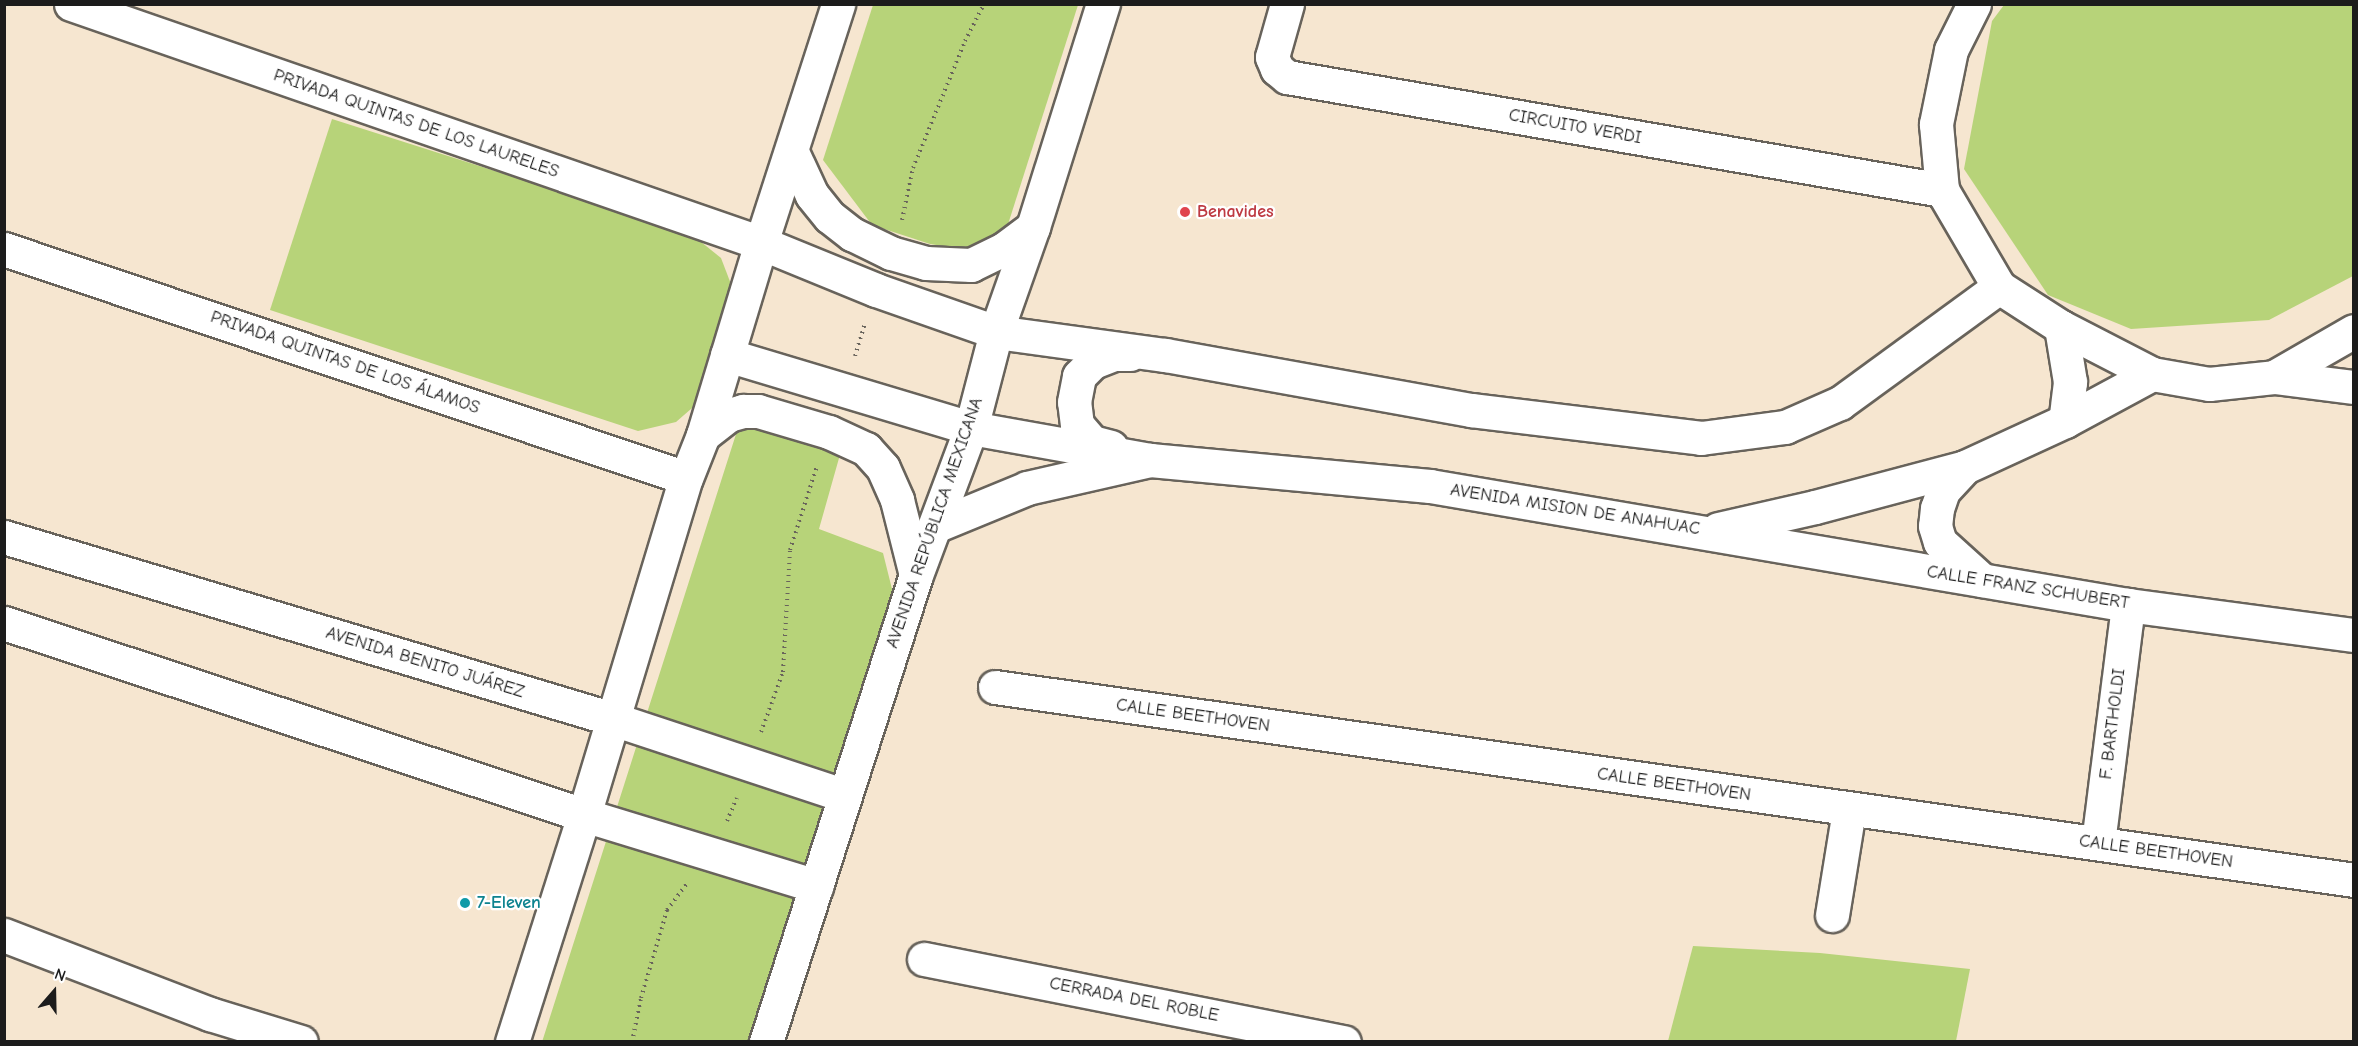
<!DOCTYPE html>
<meta charset="utf-8">
<style>
body{margin:0}
#map{position:relative;width:2358px;height:1046px;overflow:hidden;background:#f6e6d0;font-family:"Comic Neue",sans-serif}
div>[style]{position:absolute}
[style*='--x']{left:calc(var(--x)*1px);top:calc(var(--y)*1px);width:calc(var(--w)*1px);rotate:calc(var(--a)*1deg)}
.green>*{inset:0;background:#b7d379}
.path>*{height:4px;margin-top:-2px;transform-origin:0;background:repeating-linear-gradient(90deg,#68635b 0 1.5px,transparent 0 6px)}
.roads{filter:drop-shadow(2px 0 #68635b) drop-shadow(-2px 0 #68635b) drop-shadow(0 2px #68635b) drop-shadow(0 -2px #68635b)}
.street>*{height:33px;margin:-16.5px;padding:0 16.5px;transform-origin:16.5px;border-radius:16.5px;background:#fff}
.secondary>*{height:33px;margin:-16.5px;padding:0 16.5px;transform-origin:16.5px;border-radius:16.5px;background:#fff}
.dots>*{width:16px;height:16px;translate:-50% -50%;box-sizing:border-box;border:3px solid #fff;border-radius:50%}
span{translate:-50% -50%;white-space:nowrap;text-align:center;line-height:1.15;-webkit-text-stroke:4.5px #fff;paint-order:stroke}
.street-label{font-size:18px;color:#1c1c1c}
.health-label{font-size:18px;color:#be3a42;font-weight:700}
.left{translate:0 -50%;text-align:left}
.culture-label{font-size:18px;color:#0d838f;font-weight:700}
.frame{position:absolute;inset:0;border:6px solid #1c1c1c;pointer-events:none}
.north{position:absolute;left:24px;top:962px;width:60px;height:60px;-webkit-text-stroke:4px #fff;paint-order:stroke;rotate:20deg;font-size:16px;font-weight:700;line-height:24px;text-align:center;color:#1c1c1c}
.north::after{content:'';display:block;margin:auto;width:21px;height:27px;background:#1c1c1c;clip-path:polygon(50% 0,100% 100%,50% 72%,0 100%)}
</style>
<div id="map">
<div class="green">
<div style="clip-path:polygon(873px 5px,1078px 5px,1003px 240px,974px 251px,930px 244px,872px 225px,823px 160px)"></div>
<div style="clip-path:polygon(2004px 5px,2353px 5px,2353px 276px,2269px 320px,2131px 329px,2048px 295px,1964px 169px,1992px 21px)"></div>
<div style="clip-path:polygon(332px 119px,690px 233px,721px 258px,734px 292px,699px 402px,676px 422px,638px 431px,270px 310px)"></div>
<div style="clip-path:polygon(759px 420px,843px 444px,819px 529px,883px 553px,894px 597px,753px 1041px,542px 1042px,737px 431px)"></div>
<div style="clip-path:polygon(1693px 946px,1820px 953px,1970px 969px,1956px 1041px,1668px 1041px)"></div>
</div>
<div class="path">
<div style="--x:902;--y:220;--w:53;--a:-78.1"></div>
<div style="--x:913;--y:168;--w:137;--a:-67.7"></div>
<div style="--x:965;--y:41;--w:42;--a:-62.8"></div>
<div style="--x:855;--y:356;--w:34;--a:-73"></div>
<div style="--x:761;--y:732;--w:64;--a:-69.9"></div>
<div style="--x:783;--y:672;--w:122;--a:-86.7"></div>
<div style="--x:790;--y:550;--w:88;--a:-72.2"></div>
<div style="--x:727;--y:821;--w:25;--a:-67"></div>
<div style="--x:632;--y:1042;--w:45;--a:-78.4"></div>
<div style="--x:641;--y:998;--w:92;--a:-73.5"></div>
<div style="--x:667;--y:910;--w:34;--a:-53"></div>
</div>
<div class="roads">
<div class="street">
<div style="--x:71;--y:4;--w:730;--a:19.1"></div>
<div style="--x:761;--y:243;--w:124;--a:22.2"></div>
<div style="--x:876;--y:290;--w:127;--a:19.3"></div>
<div style="--x:996;--y:332;--w:171;--a:7.8"></div>
<div style="--x:1165;--y:355;--w:311;--a:10.2"></div>
<div style="--x:1471;--y:410;--w:232;--a:6.9"></div>
<div style="--x:1701;--y:438;--w:85;--a:-7.5"></div>
<div style="--x:1785;--y:427;--w:60;--a:-23.6"></div>
<div style="--x:1840;--y:403;--w:197;--a:-36.1"></div>
<div style="--x:1287;--y:4;--w:55;--a:105.8"></div>
<div style="--x:1272;--y:57;--w:13;--a:67"></div>
<div style="--x:1277;--y:69;--w:13;--a:39"></div>
<div style="--x:1287;--y:77;--w:665;--a:9.79"></div>
<div style="--x:1974;--y:4;--w:51;--a:116.6"></div>
<div style="--x:1951;--y:50;--w:76;--a:101.5"></div>
<div style="--x:1936;--y:124;--w:66;--a:84.8"></div>
<div style="--x:1942;--y:190;--w:113;--a:59.6"></div>
<div style="--x:1999;--y:287;--w:74;--a:32.8"></div>
<div style="--x:2061;--y:327;--w:102;--a:27.3"></div>
<div style="--x:2152;--y:374;--w:58;--a:10"></div>
<div style="--x:2209;--y:384;--w:65;--a:-6.1"></div>
<div style="--x:2274;--y:377;--w:92;--a:-29.9"></div>
<div style="--x:4;--y:249;--w:719;--a:18.56"></div>
<div style="--x:2061;--y:327;--w:56;--a:80.7"></div>
<div style="--x:2070;--y:382;--w:39;--a:97"></div>
<div style="--x:727;--y:355;--w:255;--a:16.7"></div>
<div style="--x:971;--y:428;--w:182;--a:10.1"></div>
<div style="--x:1150;--y:460;--w:281;--a:5.3"></div>
<div style="--x:1430;--y:486;--w:708;--a:9.68"></div>
<div style="--x:2128;--y:605;--w:228;--a:7.6"></div>
<div style="--x:2274;--y:377;--w:81;--a:7.1"></div>
<div style="--x:1111;--y:447;--w:20;--a:-165"></div>
<div style="--x:1092;--y:442;--w:23;--a:-131"></div>
<div style="--x:1077;--y:425;--w:23;--a:-97"></div>
<div style="--x:1074;--y:402;--w:26;--a:-79"></div>
<div style="--x:1079;--y:376;--w:20;--a:-45"></div>
<div style="--x:1093;--y:362;--w:22;--a:-21"></div>
<div style="--x:1114;--y:354;--w:16;--a:0"></div>
<div style="--x:1965;--y:467;--w:33;--a:133"></div>
<div style="--x:1943;--y:491;--w:18;--a:109"></div>
<div style="--x:1937;--y:508;--w:18;--a:96"></div>
<div style="--x:1935;--y:526;--w:17;--a:73"></div>
<div style="--x:1940;--y:542;--w:57;--a:42.1"></div>
<div style="--x:1718;--y:529;--w:99;--a:-12.8"></div>
<div style="--x:1815;--y:507;--w:155;--a:-14.9"></div>
<div style="--x:1965;--y:467;--w:110;--a:-24.7"></div>
<div style="--x:2065;--y:421;--w:99;--a:-28.4"></div>
<div style="--x:995;--y:687;--w:1373;--a:8.08"></div>
<div style="--x:2098;--y:843;--w:240;--a:-82.8"></div>
<div style="--x:1832;--y:915;--w:106;--a:-80.8"></div>
<div style="--x:4;--y:935;--w:221;--a:21"></div>
<div style="--x:210;--y:1014;--w:95;--a:17.1"></div>
<div style="--x:924;--y:959;--w:428;--a:11.2"></div>
</div>
<div class="secondary">
<div style="--x:792;--y:152;--w:47;--a:65.1"></div>
<div style="--x:812;--y:195;--w:28;--a:51"></div>
<div style="--x:830;--y:217;--w:28;--a:38"></div>
<div style="--x:852;--y:234;--w:43;--a:26"></div>
<div style="--x:891;--y:253;--w:36;--a:16"></div>
<div style="--x:926;--y:263;--w:45;--a:2.5"></div>
<div style="--x:971;--y:265;--w:37;--a:-26"></div>
<div style="--x:1004;--y:249;--w:36;--a:-37"></div>
<div style="--x:703;--y:435;--w:33;--a:-38"></div>
<div style="--x:729;--y:415;--w:15;--a:-16"></div>
<div style="--x:743;--y:411;--w:15;--a:0"></div>
<div style="--x:758;--y:411;--w:74;--a:16.5"></div>
<div style="--x:829;--y:432;--w:41;--a:24.7"></div>
<div style="--x:866;--y:449;--w:25;--a:48"></div>
<div style="--x:883;--y:468;--w:35;--a:66"></div>
<div style="--x:897;--y:500;--w:77;--a:75.8"></div>
<div style="--x:935;--y:526;--w:100;--a:-22.4"></div>
<div style="--x:1027;--y:488;--w:126;--a:-12.8"></div>
<div style="--x:4;--y:537;--w:636;--a:16.64"></div>
<div style="--x:613;--y:719;--w:242;--a:18.3"></div>
<div style="--x:4;--y:623;--w:611;--a:18.32"></div>
<div style="--x:584;--y:815;--w:243;--a:17"></div>
<div style="--x:512;--y:1042;--w:238;--a:-72.4"></div>
<div style="--x:584;--y:815;--w:352;--a:-73.2"></div>
<div style="--x:686;--y:478;--w:46;--a:-68.4"></div>
<div style="--x:703;--y:435;--w:201;--a:-73.2"></div>
<div style="--x:761;--y:243;--w:251;--a:-72.1"></div>
<div style="--x:766;--y:1042;--w:490;--a:-72.2"></div>
<div style="--x:916;--y:575;--w:157;--a:-69.5"></div>
<div style="--x:971;--y:428;--w:99;--a:-75.4"></div>
<div style="--x:996;--y:332;--w:111;--a:-70.6"></div>
<div style="--x:1033;--y:227;--w:234;--a:-72.6"></div>
</div>
</div>
<div class="dots">
<div style="left:1185px;top:212px;background:#e0444e"></div>
<div style="left:465px;top:903px;background:#0f9aa8"></div>
</div>
<div class="street-label">
<span style="left:416px;top:124px;rotate:19deg">PRIVADA QUINTAS DE LOS LAURELES</span>
<span style="left:1575px;top:127px;rotate:10deg">CIRCUITO VERDI</span>
<span style="left:345px;top:363px;rotate:19deg">PRIVADA QUINTAS DE LOS ÁLAMOS</span>
<span style="left:1575px;top:510px;rotate:9deg">AVENIDA MISION DE ANAHUAC</span>
<span style="left:935px;top:523px;rotate:-71deg">AVENIDA REPÚBLICA MEXICANA</span>
<span style="left:2028px;top:588px;rotate:9deg">CALLE FRANZ SCHUBERT</span>
<span style="left:425px;top:663px;rotate:17deg">AVENIDA BENITO JUÁREZ</span>
<span style="left:1193px;top:716px;rotate:8deg">CALLE BEETHOVEN</span>
<span style="left:2113px;top:724px;rotate:-83deg">F. BARTHOLDI</span>
<span style="left:1674px;top:785px;rotate:8deg">CALLE BEETHOVEN</span>
<span style="left:2156px;top:852px;rotate:8deg">CALLE BEETHOVEN</span>
<span style="left:1134px;top:1000px;rotate:11deg">CERRADA DEL ROBLE</span>
</div>
<div class="health-label">
<span class="left" style="left:1197px;top:212px">Benavides</span>
</div>
<div class="culture-label">
<span class="left" style="left:477px;top:903px">7-Eleven</span>
</div>
<div class="frame"></div>
<div class="north">N</div>
</div>
